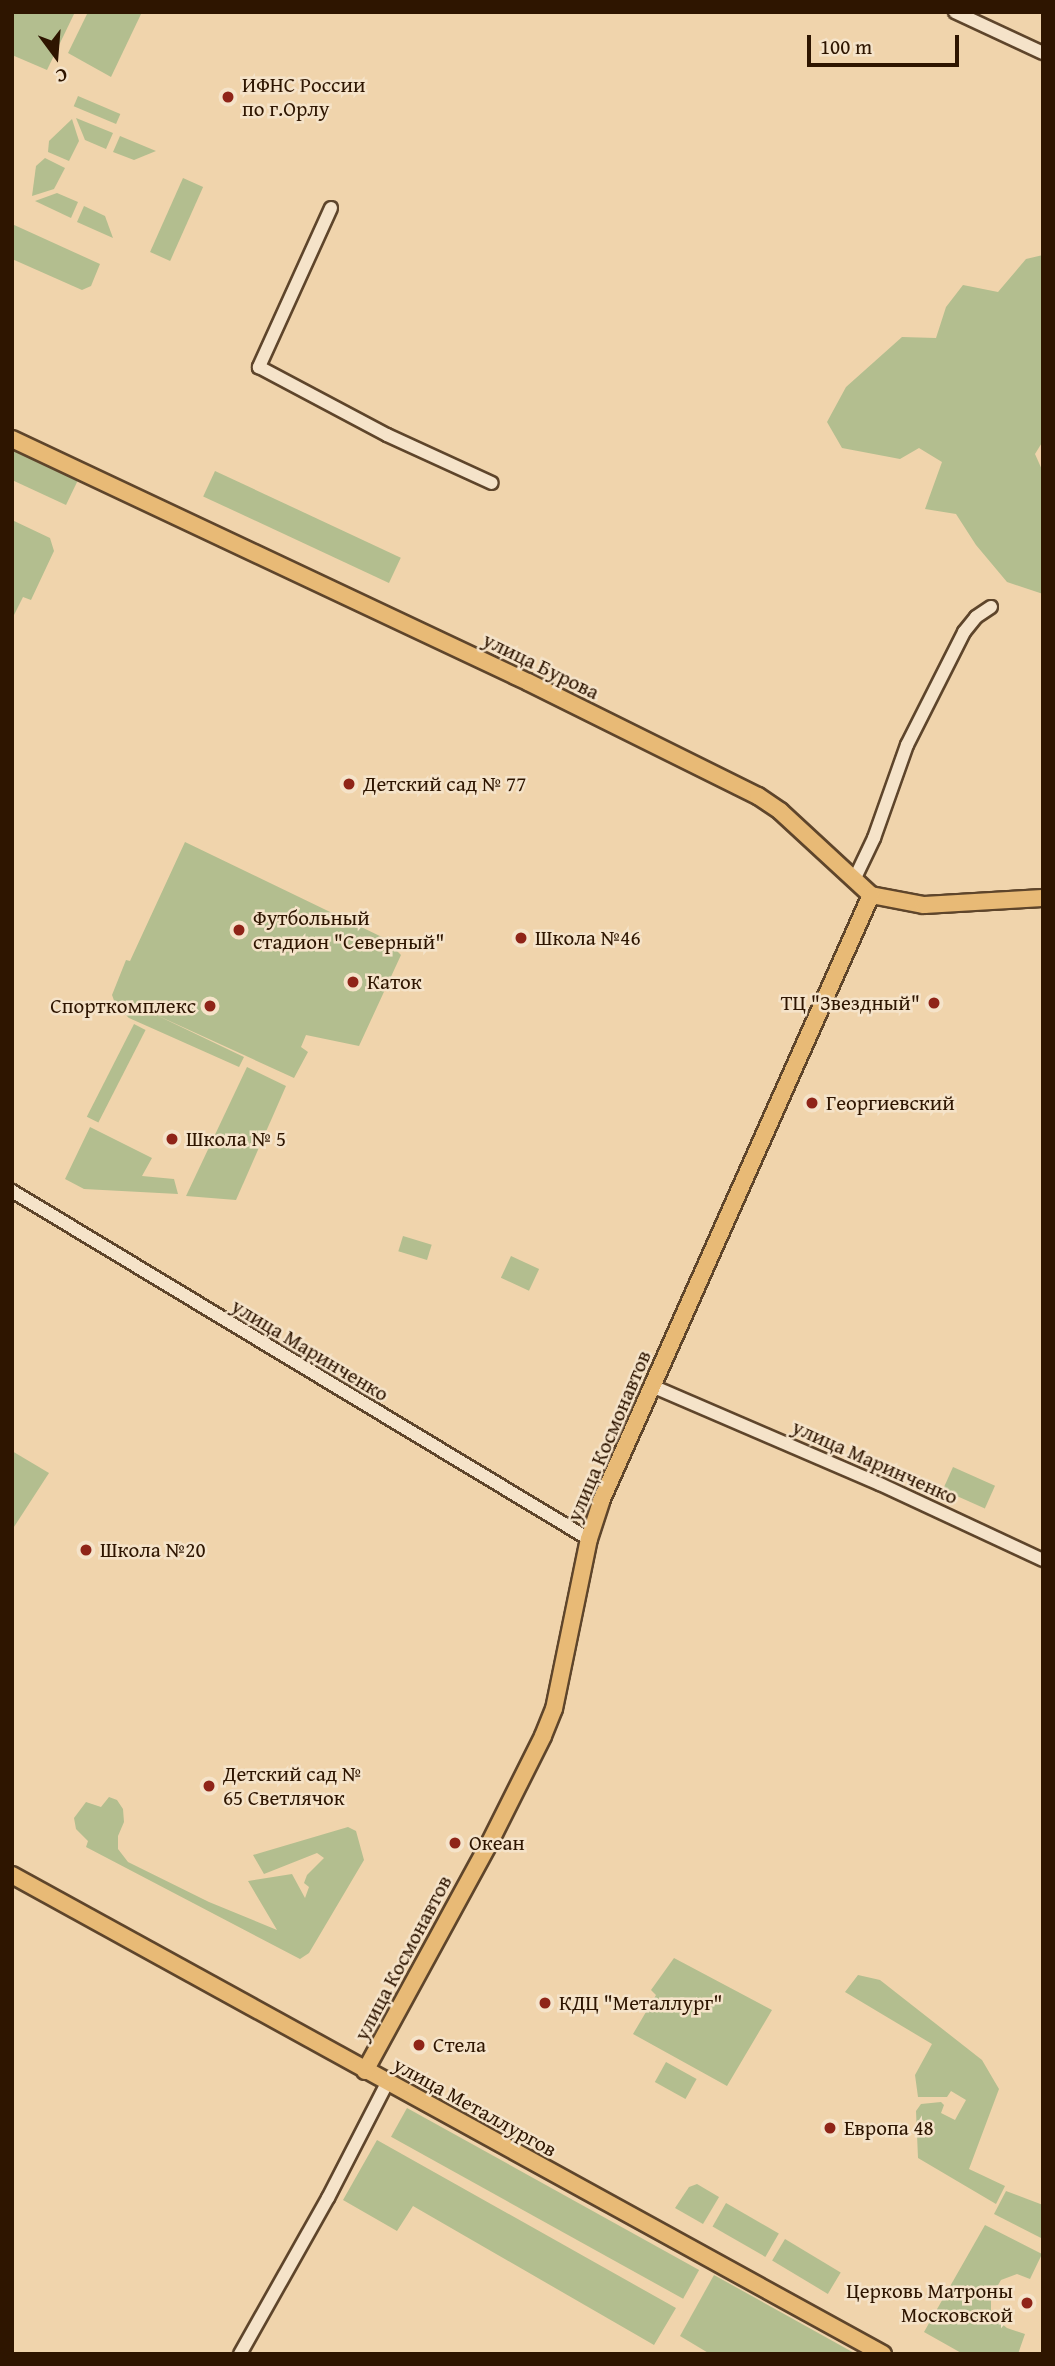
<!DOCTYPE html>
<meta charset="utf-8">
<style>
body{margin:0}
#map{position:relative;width:1055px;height:2366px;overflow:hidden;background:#f0d4ac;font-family:"Gentium Book Plus",serif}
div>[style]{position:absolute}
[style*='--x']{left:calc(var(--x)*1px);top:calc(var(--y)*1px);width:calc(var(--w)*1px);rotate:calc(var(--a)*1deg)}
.green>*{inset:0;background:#b3be8f;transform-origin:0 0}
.roads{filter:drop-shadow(2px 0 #5e452b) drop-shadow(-2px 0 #5e452b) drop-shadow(0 2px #5e452b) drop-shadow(0 -2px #5e452b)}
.minor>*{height:12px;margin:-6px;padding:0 6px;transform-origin:6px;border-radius:6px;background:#f5e3c9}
.major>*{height:16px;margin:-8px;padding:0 8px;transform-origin:8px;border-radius:8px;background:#e8ba76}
.dots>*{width:19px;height:19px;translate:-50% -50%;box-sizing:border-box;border:4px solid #f5e3c9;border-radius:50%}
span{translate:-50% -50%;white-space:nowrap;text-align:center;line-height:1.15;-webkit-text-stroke:5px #f5e3c9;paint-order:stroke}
.poi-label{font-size:21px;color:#2e1500}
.left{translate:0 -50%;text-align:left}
.right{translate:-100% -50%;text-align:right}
.street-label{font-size:21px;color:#2e1500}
.frame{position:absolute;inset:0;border:14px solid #2e1500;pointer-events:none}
.north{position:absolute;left:21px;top:21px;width:70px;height:70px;-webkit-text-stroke:5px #f5e3c9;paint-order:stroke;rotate:164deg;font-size:19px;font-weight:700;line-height:28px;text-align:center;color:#2e1500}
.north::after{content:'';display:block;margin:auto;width:24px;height:32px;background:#2e1500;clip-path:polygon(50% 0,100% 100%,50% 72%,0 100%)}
.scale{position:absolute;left:807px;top:35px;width:152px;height:32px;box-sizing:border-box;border:4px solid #2e1500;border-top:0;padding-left:9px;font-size:21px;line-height:24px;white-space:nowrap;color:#2e1500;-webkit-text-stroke:5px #f5e3c9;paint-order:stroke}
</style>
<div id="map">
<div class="green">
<div style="clip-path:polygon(12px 12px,75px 12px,47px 70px,12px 55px)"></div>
<div style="clip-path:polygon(88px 12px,142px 12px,111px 77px,68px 53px)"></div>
<div style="left:78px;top:96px;width:46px;height:11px;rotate:23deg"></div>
<div style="clip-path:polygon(76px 118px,113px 133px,106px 149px,85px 140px)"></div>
<div style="clip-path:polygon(72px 119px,79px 141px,69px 161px,48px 152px,49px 141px)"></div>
<div style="clip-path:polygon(120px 136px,156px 151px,134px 160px,113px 152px)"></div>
<div style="clip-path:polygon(45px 158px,65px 168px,54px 189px,32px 196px,36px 166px)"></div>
<div style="left:183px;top:178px;width:22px;height:81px;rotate:24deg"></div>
<div style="clip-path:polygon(57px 193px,78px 202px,71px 218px,35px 201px)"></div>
<div style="clip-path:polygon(84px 206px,105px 216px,113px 238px,77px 222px)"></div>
<div style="clip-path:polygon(12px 224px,100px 264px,91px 286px,82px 290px,12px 259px)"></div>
<div style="clip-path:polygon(1043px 255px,1043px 441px,1035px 454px,1043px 472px,1043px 594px,1007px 582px,976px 545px,956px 514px,925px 509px,942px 462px,919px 448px,900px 459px,842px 448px,827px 422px,846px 387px,902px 337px,936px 338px,946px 307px,963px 285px,998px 292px,1026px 259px)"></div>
<div style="clip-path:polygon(12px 448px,78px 480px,66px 505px,12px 480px)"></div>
<div style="left:215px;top:471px;width:205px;height:28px;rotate:25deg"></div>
<div style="clip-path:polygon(12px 520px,50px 538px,54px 551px,31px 600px,23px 597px,12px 619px)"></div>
<div style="clip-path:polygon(185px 842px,384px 938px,401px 955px,359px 1046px,306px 1035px,301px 1047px,308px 1052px,294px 1078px,152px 1013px,244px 1057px,239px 1067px,129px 1018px,116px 1006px,112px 995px,126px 960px,130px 961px)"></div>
<div style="left:134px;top:1024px;width:13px;height:104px;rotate:27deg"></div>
<div style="clip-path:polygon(247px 1067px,286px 1086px,236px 1200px,186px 1196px)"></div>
<div style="clip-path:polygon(90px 1127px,152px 1158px,142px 1176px,174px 1179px,178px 1194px,84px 1189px,65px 1179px)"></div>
<div style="left:403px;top:1236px;width:30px;height:16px;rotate:17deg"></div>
<div style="left:511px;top:1256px;width:31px;height:24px;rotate:25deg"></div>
<div style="clip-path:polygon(12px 1451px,49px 1473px,12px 1530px)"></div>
<div style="left:953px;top:1467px;width:46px;height:25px;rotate:24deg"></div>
<div style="clip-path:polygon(109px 1797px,117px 1800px,123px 1809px,124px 1822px,118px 1836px,118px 1849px,128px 1862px,209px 1902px,277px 1930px,248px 1881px,292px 1874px,305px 1898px,309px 1887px,304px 1883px,307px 1875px,324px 1858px,317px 1853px,264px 1874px,253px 1855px,348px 1827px,356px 1831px,364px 1860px,309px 1953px,300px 1959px,86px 1847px,88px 1841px,76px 1829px,74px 1818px,86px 1802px,101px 1807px)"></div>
<div style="clip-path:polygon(674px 1958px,772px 2010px,727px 2086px,633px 2034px,656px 1995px,651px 1990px)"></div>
<div style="clip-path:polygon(858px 1975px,880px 1980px,982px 2060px,999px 2089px,969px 2169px,1005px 2186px,996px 2204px,918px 2158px,916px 2111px,921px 2104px,941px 2102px,944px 2105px,941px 2113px,955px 2120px,966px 2100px,951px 2091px,947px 2097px,918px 2097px,915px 2075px,932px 2044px,845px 1992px)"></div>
<div style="left:666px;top:2062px;width:35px;height:23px;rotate:29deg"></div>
<div style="left:407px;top:2108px;width:334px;height:33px;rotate:29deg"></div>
<div style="clip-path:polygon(377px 2140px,676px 2308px,654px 2345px,413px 2206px,397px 2231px,343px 2200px)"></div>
<div style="clip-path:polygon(697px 2184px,719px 2197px,703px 2224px,675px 2208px,689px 2187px)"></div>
<div style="clip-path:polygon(1006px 2191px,1043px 2205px,1043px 2239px,994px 2214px)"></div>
<div style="left:726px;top:2203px;width:61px;height:27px;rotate:30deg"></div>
<div style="clip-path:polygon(985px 2225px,1042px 2254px,1030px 2279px,1017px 2274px,1001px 2280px,991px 2297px,991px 2310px,997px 2320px,1007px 2328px,1025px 2334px,1018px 2354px,963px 2354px,924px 2332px)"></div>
<div style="left:785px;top:2239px;width:65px;height:25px;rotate:31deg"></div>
<div style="clip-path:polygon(714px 2275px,856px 2354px,710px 2354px,680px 2336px)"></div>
</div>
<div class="roads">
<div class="minor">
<div style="--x:955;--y:12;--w:97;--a:25"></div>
<div style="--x:331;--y:208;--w:175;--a:114.4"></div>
<div style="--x:259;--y:367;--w:145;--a:28"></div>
<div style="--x:387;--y:435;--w:115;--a:24.6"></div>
<div style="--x:854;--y:880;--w:47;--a:-64.5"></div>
<div style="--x:874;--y:838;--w:99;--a:-70.5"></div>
<div style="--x:907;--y:745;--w:127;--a:-63.2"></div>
<div style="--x:964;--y:632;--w:19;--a:-51"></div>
<div style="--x:976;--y:617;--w:18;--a:-34"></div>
<div style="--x:12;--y:1191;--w:674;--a:31.1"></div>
<div style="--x:652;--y:1386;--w:248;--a:23.3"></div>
<div style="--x:880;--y:1484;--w:180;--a:25"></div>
<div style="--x:240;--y:2354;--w:179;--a:-60.6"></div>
<div style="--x:328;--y:2198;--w:129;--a:-62.8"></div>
</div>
<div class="major">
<div style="--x:12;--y:439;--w:570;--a:25.22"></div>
<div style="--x:528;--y:682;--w:257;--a:26.4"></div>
<div style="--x:758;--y:796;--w:27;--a:34"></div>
<div style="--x:780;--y:811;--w:124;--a:42.7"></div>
<div style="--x:871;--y:895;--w:54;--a:10.7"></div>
<div style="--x:924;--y:905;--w:119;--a:-3.4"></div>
<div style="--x:12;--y:1875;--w:994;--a:28.81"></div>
<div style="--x:365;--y:2071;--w:259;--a:-61.4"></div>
<div style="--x:489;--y:1844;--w:121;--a:-63.4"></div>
<div style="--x:543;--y:1736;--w:29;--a:-68"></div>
<div style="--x:554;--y:1709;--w:174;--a:-78.4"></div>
<div style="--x:589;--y:1539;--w:40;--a:-72"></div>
<div style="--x:601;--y:1501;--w:663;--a:-65.98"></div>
</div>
</div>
<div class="dots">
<div style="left:228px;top:97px;background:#8f2418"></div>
<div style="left:349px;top:784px;background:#8f2418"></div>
<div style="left:239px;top:930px;background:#8f2418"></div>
<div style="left:521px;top:938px;background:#8f2418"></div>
<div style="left:353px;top:982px;background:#8f2418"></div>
<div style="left:934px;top:1003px;background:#8f2418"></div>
<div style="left:210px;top:1006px;background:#8f2418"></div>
<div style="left:812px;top:1103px;background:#8f2418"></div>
<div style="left:172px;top:1139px;background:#8f2418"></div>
<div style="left:86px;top:1550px;background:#8f2418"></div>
<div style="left:209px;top:1786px;background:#8f2418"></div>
<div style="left:455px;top:1843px;background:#8f2418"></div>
<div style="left:545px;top:2003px;background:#8f2418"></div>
<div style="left:419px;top:2045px;background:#8f2418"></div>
<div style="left:830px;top:2128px;background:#8f2418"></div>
<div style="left:1027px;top:2303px;background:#8f2418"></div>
</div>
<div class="poi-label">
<span class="left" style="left:242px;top:97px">ИФНС России<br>по г.Орлу</span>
<span class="left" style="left:363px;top:784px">Детский сад № 77</span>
<span class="left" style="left:253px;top:930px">Футбольный<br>стадион "Северный"</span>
<span class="left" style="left:535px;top:938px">Школа №46</span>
<span class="left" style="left:367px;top:982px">Каток</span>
<span class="right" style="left:920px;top:1003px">ТЦ "Звездный"</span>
<span class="right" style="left:196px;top:1006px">Спорткомплекс</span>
<span class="left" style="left:826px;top:1103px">Георгиевский</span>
<span class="left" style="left:186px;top:1139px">Школа № 5</span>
<span class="left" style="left:100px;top:1550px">Школа №20</span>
<span class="left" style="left:223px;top:1786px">Детский сад №<br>65 Светлячок</span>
<span class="left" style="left:469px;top:1843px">Океан</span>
<span class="left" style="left:559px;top:2003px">КДЦ "Металлург"</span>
<span class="left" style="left:433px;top:2045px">Стела</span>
<span class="left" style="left:844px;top:2128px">Европа 48</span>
<span class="right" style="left:1013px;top:2303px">Церковь Матроны<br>Московской</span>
</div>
<div class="street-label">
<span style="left:541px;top:666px;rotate:26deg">улица Бурова</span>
<span style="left:310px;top:1350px;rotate:31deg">улица Маринченко</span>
<span style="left:609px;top:1436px;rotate:-67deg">улица Космонавтов</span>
<span style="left:875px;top:1462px;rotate:24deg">улица Маринченко</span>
<span style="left:403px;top:1958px;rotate:-62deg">улица Космонавтов</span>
<span style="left:475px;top:2107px;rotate:29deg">улица Металлургов</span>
</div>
<div class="frame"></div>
<div class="north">С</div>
<div class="scale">100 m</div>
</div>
